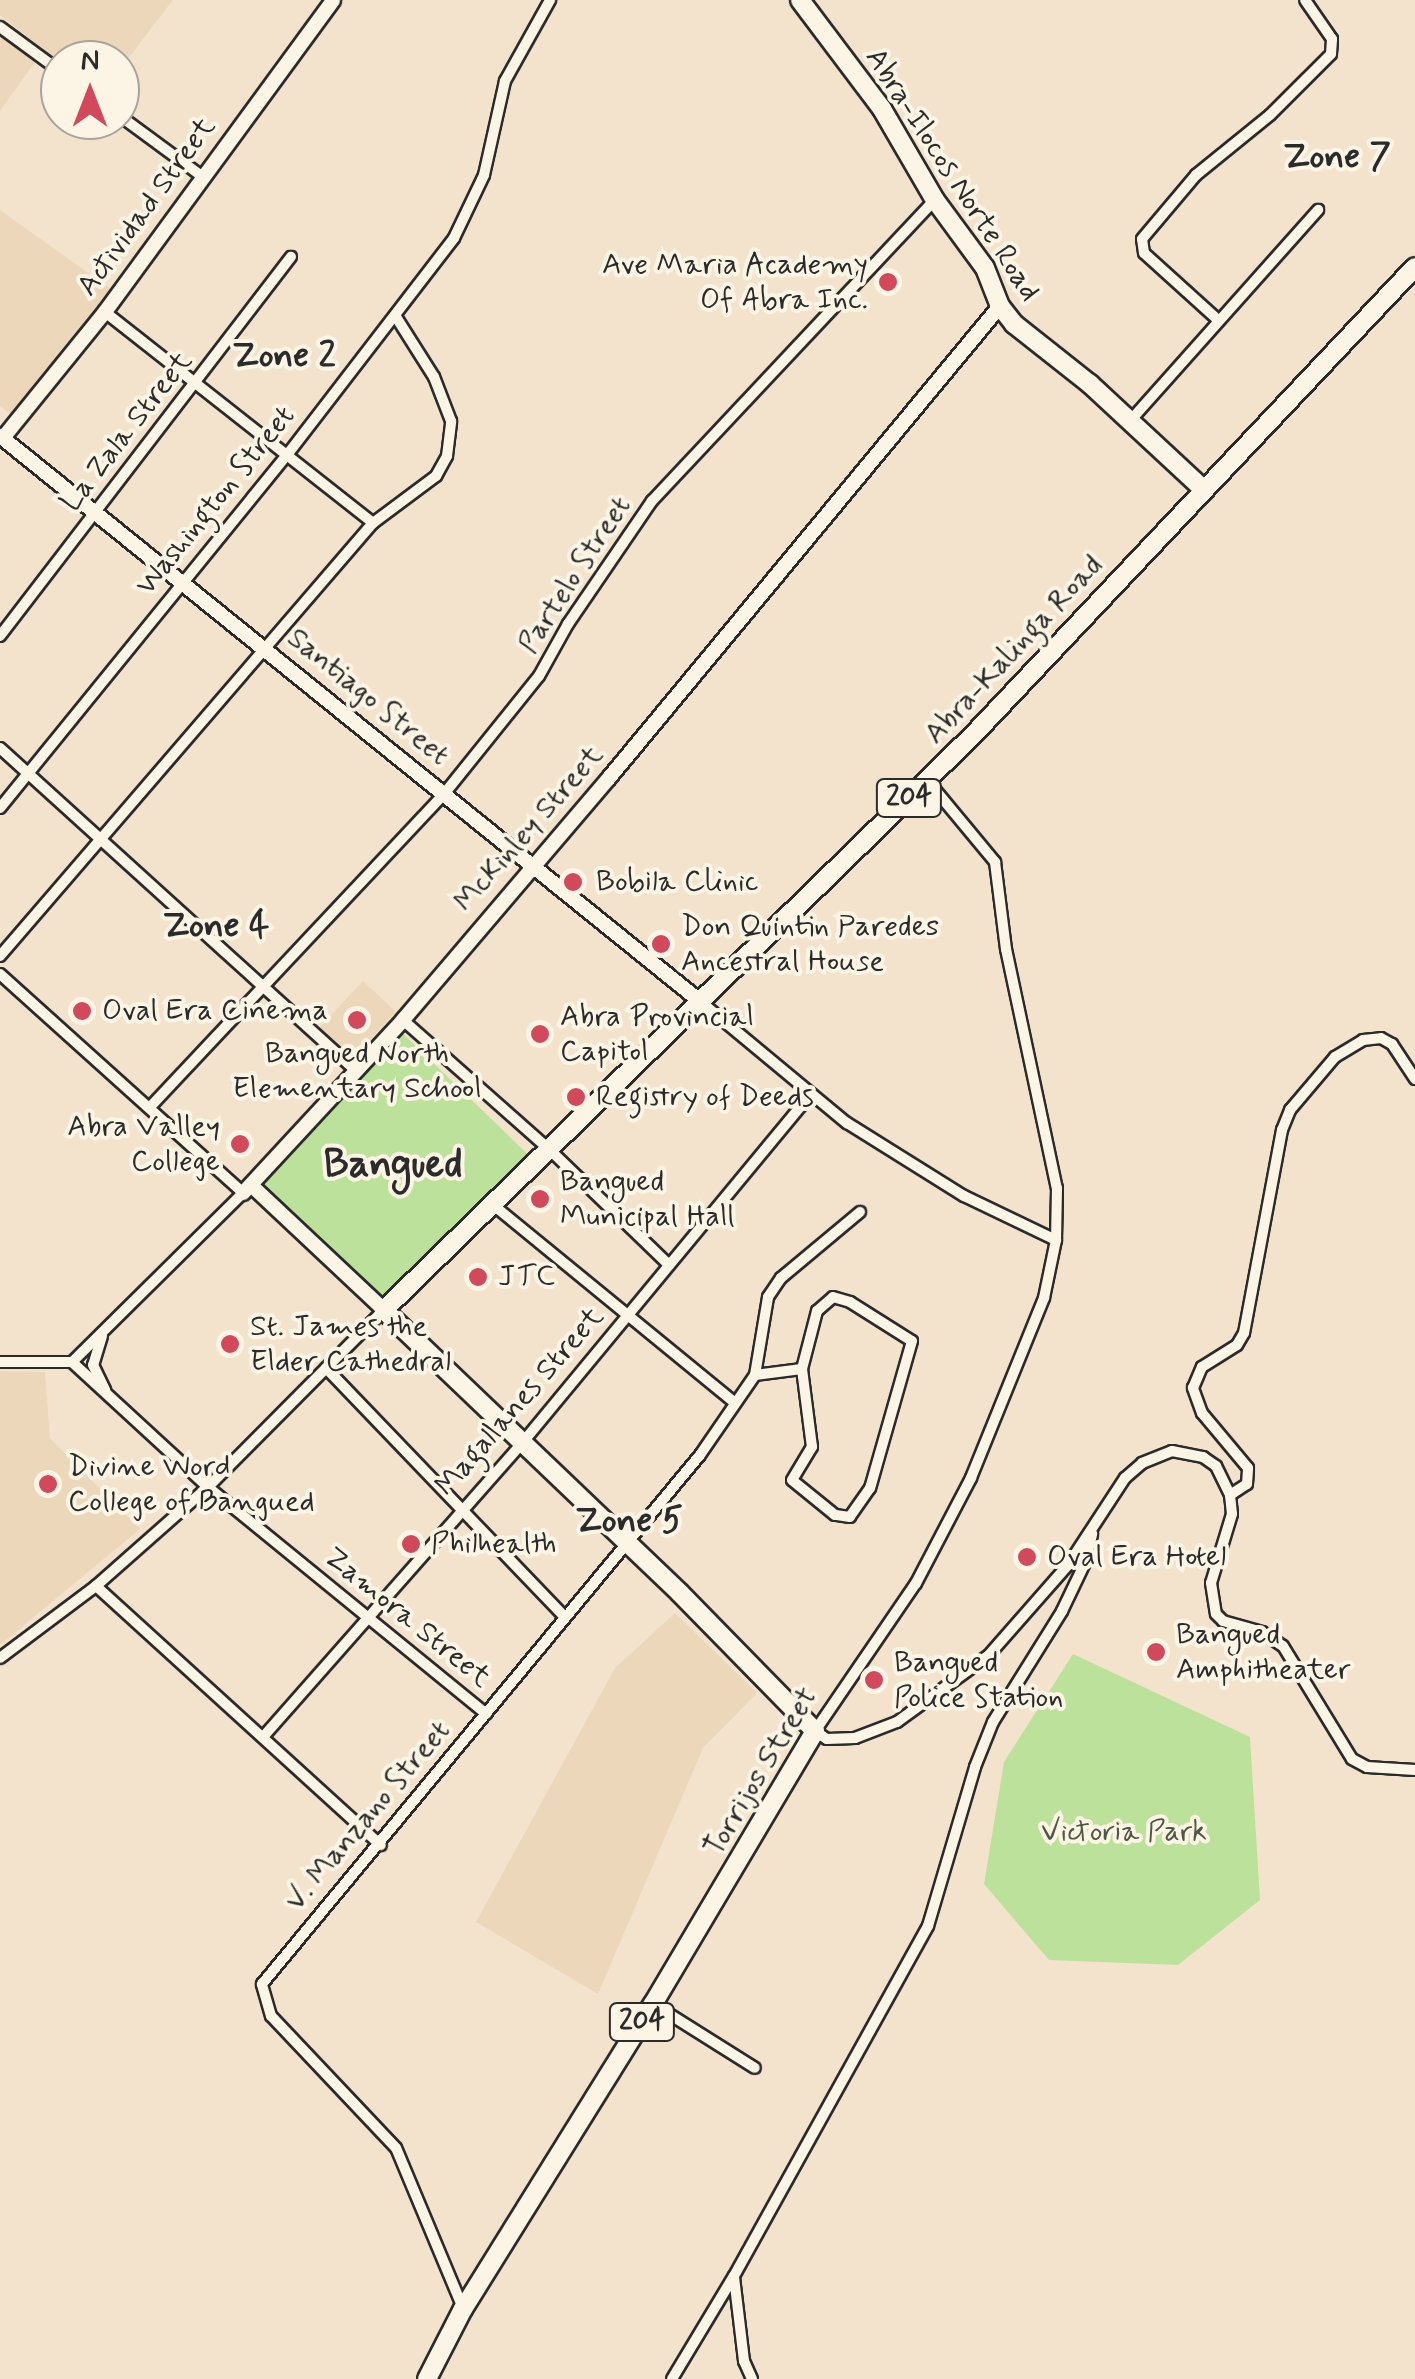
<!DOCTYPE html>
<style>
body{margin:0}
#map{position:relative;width:1415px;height:2379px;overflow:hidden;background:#f3e3cc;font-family:Mynerve,sans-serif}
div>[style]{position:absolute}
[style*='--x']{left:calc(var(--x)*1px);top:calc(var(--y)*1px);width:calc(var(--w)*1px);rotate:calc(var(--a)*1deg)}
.built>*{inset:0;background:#edd7ba;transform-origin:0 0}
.green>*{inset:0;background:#bce19b;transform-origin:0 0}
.roads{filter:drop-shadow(2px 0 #2b2b2b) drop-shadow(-2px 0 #2b2b2b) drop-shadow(0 2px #2b2b2b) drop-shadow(0 -2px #2b2b2b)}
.minor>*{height:10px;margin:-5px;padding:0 5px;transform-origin:5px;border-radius:5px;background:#fcf5e5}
.tertiary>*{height:14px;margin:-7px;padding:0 7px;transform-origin:7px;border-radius:7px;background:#fcf5e5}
.primary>*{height:18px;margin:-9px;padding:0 9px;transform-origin:9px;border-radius:9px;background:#fcf5e5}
.dots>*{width:28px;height:28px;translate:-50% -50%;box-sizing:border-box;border:5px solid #fcf5e5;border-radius:50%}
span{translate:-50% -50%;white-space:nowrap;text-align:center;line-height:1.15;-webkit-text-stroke:8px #fcf5e5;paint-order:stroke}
.shield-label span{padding:2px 8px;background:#fcf5e5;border:2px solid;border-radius:8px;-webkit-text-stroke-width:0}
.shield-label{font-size:28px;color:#2b2b2b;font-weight:700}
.street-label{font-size:30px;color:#2b2b2b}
.poi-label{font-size:30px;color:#2b2b2b}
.right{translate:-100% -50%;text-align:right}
.left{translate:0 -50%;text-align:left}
.park-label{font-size:30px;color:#4f5847}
.quarter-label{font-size:35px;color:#2b2b2b;font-weight:700}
.district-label{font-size:40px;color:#2b2b2b;font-weight:700}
.north{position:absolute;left:40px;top:40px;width:100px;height:100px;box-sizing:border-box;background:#fcf5e5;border:2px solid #a8a49b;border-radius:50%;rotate:0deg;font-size:28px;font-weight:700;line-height:40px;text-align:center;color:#2b2b2b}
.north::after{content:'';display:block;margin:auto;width:35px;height:45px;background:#d1495b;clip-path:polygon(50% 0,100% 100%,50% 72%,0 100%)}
</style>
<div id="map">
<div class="built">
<div style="clip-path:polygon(0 0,173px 0,120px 69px,120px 60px,60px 62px,0 15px)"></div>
<div style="clip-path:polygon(0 33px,37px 59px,0 111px)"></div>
<div style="clip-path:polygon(0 210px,115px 292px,10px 414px,0 406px)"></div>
<div style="left:363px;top:981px;width:45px;height:66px;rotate:43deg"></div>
<div style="clip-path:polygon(0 1371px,45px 1372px,50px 1438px,140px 1529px,0 1645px)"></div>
<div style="clip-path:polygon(675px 1613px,757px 1693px,703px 1748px,598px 1994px,476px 1922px,615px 1668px)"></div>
</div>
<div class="green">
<div style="left:397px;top:1028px;width:186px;height:206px;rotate:44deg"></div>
<div style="clip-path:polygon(1073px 1654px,1250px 1737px,1260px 1900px,1178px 1965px,1049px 1960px,984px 1884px,1004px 1762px)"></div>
</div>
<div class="roads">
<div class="minor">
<div style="--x:0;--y:27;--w:74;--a:36.3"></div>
<div style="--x:120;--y:116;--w:103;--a:36.3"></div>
<div style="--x:105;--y:312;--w:341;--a:38.2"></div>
<div style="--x:1217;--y:319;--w:98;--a:-137.9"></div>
<div style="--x:1144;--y:253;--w:14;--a:-98"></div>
<div style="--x:1142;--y:239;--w:84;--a:-49.8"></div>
<div style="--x:1196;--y:175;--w:95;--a:-39"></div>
<div style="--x:1270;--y:115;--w:86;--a:-45"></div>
<div style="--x:1331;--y:54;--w:15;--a:-86"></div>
<div style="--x:1332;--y:39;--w:47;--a:-124.7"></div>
<div style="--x:1130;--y:421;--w:283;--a:-48.3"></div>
<div style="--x:0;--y:636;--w:478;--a:-52.5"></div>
<div style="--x:0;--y:748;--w:479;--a:42.2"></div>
<div style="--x:927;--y:780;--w:107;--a:50.3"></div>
<div style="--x:995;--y:862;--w:88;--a:82.8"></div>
<div style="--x:1006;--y:949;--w:244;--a:78"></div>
<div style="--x:1057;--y:1188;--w:52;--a:91.1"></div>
<div style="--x:1056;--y:1240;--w:59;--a:101.7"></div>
<div style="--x:1044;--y:1298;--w:194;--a:112.1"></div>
<div style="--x:971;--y:1478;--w:119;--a:117.6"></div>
<div style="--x:916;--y:1583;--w:179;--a:124.3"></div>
<div style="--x:815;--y:1731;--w:14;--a:34"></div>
<div style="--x:827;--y:1739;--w:28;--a:-2"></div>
<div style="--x:855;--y:1738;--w:45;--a:-20.9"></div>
<div style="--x:897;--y:1722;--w:112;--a:-36"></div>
<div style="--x:988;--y:1656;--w:121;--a:-48.7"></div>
<div style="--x:1068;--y:1565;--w:104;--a:-56.8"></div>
<div style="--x:1125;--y:1478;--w:23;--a:-41"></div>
<div style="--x:1142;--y:1463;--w:32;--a:-22"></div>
<div style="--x:1172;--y:1451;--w:32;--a:11"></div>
<div style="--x:1203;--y:1457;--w:16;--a:35"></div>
<div style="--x:1216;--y:1466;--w:32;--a:64"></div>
<div style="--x:1230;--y:1495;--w:19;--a:84"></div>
<div style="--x:1232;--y:1514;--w:72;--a:106.9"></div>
<div style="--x:1211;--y:1583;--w:31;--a:81"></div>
<div style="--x:1216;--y:1614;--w:10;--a:45"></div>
<div style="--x:1223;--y:1621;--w:41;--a:15.8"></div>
<div style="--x:1262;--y:1632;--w:25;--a:34"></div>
<div style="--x:1283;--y:1646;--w:132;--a:58.6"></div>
<div style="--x:1352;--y:1759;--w:17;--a:28"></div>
<div style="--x:1367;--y:1767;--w:48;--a:3.6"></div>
<div style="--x:0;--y:808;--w:455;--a:-50.9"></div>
<div style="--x:287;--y:455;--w:274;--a:-52.4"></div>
<div style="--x:454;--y:238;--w:70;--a:-64.5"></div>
<div style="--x:484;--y:175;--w:96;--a:-77.4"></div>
<div style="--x:505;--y:81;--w:93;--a:-60.9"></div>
<div style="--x:0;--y:956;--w:572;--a:-49.26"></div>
<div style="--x:373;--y:523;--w:79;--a:-36.7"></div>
<div style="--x:436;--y:476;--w:23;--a:-61"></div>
<div style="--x:447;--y:456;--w:35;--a:-83"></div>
<div style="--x:451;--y:421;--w:47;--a:-111.1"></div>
<div style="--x:434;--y:377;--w:71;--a:-122.3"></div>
<div style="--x:0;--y:974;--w:327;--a:42"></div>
<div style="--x:243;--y:1193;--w:240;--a:135.3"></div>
<div style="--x:701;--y:1002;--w:190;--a:39.7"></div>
<div style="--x:847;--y:1123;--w:138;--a:32"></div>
<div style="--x:964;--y:1196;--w:102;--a:25.6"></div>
<div style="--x:403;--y:1020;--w:196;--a:41.5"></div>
<div style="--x:550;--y:1150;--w:165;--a:44"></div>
<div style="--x:151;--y:1106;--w:428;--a:-46.8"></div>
<div style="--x:444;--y:794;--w:151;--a:-51.2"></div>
<div style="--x:539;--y:676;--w:60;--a:-60.9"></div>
<div style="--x:568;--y:624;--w:149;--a:-55.7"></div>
<div style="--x:652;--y:501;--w:413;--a:-46.8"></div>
<div style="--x:492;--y:1204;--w:314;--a:39.3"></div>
<div style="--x:102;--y:1336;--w:30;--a:107"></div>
<div style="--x:93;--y:1365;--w:28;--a:64"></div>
<div style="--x:0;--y:1362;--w:72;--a:0"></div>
<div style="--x:72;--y:1362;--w:185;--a:42.6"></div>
<div style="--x:208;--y:1487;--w:359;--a:39.2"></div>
<div style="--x:326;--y:1368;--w:345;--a:46.2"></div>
<div style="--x:755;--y:1375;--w:47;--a:-7.3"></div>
<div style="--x:802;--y:1369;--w:60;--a:-75.5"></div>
<div style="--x:817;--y:1311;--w:21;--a:-41"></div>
<div style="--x:833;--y:1297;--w:18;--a:16"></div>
<div style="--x:850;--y:1302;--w:73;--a:32.2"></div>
<div style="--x:912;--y:1341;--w:153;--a:105.9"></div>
<div style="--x:870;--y:1488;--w:35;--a:125"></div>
<div style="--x:850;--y:1517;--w:15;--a:-172"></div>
<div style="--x:835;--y:1515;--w:55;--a:-140.9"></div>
<div style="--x:792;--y:1480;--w:39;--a:-59"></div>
<div style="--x:812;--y:1447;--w:79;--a:-97.3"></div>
<div style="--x:1230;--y:1495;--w:20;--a:-33"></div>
<div style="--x:1247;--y:1484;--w:16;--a:-86"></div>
<div style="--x:1248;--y:1468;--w:72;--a:-129.9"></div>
<div style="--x:1202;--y:1413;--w:27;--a:-110"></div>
<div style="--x:1193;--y:1388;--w:23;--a:-67"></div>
<div style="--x:1202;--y:1367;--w:41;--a:-32.2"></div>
<div style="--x:1237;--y:1345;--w:14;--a:-60"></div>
<div style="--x:1244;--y:1333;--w:207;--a:-79.4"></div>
<div style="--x:1282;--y:1130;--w:22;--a:-68"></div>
<div style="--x:1290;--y:1110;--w:70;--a:-49.7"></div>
<div style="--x:1335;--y:1057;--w:33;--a:-31"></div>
<div style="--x:1363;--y:1040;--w:18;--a:-6"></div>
<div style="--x:1381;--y:1038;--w:13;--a:29"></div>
<div style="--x:1392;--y:1044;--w:42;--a:56.7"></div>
<div style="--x:96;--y:1586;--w:385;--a:42.3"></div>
<div style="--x:0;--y:1658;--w:120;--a:-36.9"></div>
<div style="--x:96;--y:1586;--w:149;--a:-41.5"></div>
<div style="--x:208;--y:1487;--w:250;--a:-45.2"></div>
<div style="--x:263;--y:1737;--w:393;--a:-48.6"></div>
<div style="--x:523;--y:1442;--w:450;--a:-50.4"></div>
<div style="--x:653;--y:2004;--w:120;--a:32.1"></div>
<div style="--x:734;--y:2277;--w:85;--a:83.2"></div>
<div style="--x:744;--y:2361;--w:20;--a:66"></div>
<div style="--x:463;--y:2308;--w:173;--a:-112.7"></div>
<div style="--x:396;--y:2148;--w:182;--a:-133.4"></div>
<div style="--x:271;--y:2016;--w:33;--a:-106"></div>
<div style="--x:262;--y:1984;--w:687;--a:-50.38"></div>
<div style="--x:700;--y:1455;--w:97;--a:-55.5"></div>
<div style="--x:755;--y:1375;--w:79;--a:-80.5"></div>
<div style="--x:768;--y:1297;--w:23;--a:-56"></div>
<div style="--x:781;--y:1278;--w:103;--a:-39.9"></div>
<div style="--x:672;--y:2379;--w:120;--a:-59"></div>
<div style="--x:734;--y:2276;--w:400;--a:-61"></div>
<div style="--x:928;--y:1926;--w:166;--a:-73.5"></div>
<div style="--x:975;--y:1767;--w:48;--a:-68.2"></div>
<div style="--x:993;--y:1722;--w:131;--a:-58.1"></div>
<div style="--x:1062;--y:1611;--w:53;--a:-64.4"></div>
<div style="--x:1085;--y:1563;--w:30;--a:-76"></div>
</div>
<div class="tertiary">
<div style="--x:0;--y:436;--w:901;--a:38.92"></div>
<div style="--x:3;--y:438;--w:162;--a:-51"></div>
<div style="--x:105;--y:312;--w:386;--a:-53.8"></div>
<div style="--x:251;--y:1185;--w:183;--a:43.2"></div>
<div style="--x:243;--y:1193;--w:236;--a:-47.2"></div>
<div style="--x:403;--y:1020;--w:318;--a:-49.6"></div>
<div style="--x:609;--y:778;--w:613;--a:-50.36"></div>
</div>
<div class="primary">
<div style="--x:800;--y:0;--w:136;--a:53"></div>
<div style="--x:882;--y:109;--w:105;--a:59.8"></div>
<div style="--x:935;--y:200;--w:84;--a:53.7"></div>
<div style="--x:985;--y:268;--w:41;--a:68.5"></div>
<div style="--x:1000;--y:306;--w:23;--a:52"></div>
<div style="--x:1014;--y:324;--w:97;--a:38.3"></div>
<div style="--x:1090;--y:384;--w:154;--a:42.9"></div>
<div style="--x:427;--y:2379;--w:79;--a:-62.8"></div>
<div style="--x:463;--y:2309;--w:359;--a:-58.1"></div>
<div style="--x:653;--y:2004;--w:317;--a:-59.3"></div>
<div style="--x:815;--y:1731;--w:194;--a:-134.4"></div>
<div style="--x:679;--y:1592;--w:408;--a:-136.3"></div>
<div style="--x:384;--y:1310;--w:825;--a:-44.31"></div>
<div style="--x:974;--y:734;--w:642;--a:-46.64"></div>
</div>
</div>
<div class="dots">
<div style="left:888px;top:282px;background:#d1495b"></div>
<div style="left:573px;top:882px;background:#d1495b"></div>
<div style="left:661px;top:944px;background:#d1495b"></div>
<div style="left:82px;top:1011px;background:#d1495b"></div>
<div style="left:357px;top:1020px;background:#d1495b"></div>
<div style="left:540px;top:1034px;background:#d1495b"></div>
<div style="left:576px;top:1097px;background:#d1495b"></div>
<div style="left:240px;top:1144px;background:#d1495b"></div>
<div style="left:540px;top:1199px;background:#d1495b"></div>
<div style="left:478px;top:1277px;background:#d1495b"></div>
<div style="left:230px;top:1344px;background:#d1495b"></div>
<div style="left:48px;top:1484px;background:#d1495b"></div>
<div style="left:411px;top:1544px;background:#d1495b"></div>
<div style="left:1027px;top:1557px;background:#d1495b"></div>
<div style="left:1156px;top:1652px;background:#d1495b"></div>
<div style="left:874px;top:1680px;background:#d1495b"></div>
</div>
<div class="shield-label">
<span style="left:909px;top:798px">204</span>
<span style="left:642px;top:2022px">204</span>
</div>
<div class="street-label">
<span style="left:952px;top:175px;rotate:57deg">Abra-Ilocos Norte Road</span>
<span style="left:147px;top:207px;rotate:-54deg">Actividad Street</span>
<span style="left:127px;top:432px;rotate:-52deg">La Zala Street</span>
<span style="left:216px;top:501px;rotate:-51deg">Washington Street</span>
<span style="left:575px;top:575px;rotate:-57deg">Partelo Street</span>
<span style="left:1014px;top:650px;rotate:-47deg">Abra-Kalinga Road</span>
<span style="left:368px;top:697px;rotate:39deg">Santiago Street</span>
<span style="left:529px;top:829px;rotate:-49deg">McKinley Street</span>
<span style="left:520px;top:1402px;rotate:-49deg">Magallanes Street</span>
<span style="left:407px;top:1618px;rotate:39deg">Zamora Street</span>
<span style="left:761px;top:1772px;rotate:-59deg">Torrijos Street</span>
<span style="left:368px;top:1816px;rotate:-50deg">V. Manzano Street</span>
</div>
<div class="poi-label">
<span class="right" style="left:868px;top:282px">Ave Maria Academy<br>Of Abra Inc.</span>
<span class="left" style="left:596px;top:882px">Bobila Clinic</span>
<span class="left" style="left:681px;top:944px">Don Quintin Paredes<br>Ancestral House</span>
<span class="left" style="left:102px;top:1011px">Oval Era Cinema</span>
<span class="left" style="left:560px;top:1034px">Abra Provincial<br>Capitol</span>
<span style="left:357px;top:1071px">Bangued North<br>Elementary School</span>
<span class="left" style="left:596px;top:1097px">Registry of Deeds</span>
<span class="right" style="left:220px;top:1144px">Abra Valley<br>College</span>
<span class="left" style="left:560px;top:1199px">Bangued<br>Municipal Hall</span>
<span class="left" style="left:498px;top:1277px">JTC</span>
<span class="left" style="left:250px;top:1344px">St. James the<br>Elder Cathedral</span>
<span class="left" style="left:68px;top:1484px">Divine Word<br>College of Bangued</span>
<span class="left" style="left:431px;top:1544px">Philhealth</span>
<span class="left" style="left:1047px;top:1557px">Oval Era Hotel</span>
<span class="left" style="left:1176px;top:1652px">Bangued<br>Amphitheater</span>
<span class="left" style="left:894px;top:1680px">Bangued<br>Police Station</span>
</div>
<div class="park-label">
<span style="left:1124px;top:1832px">Victoria Park</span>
</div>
<div class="quarter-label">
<span style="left:1337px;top:157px">Zone 7</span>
<span style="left:284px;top:356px">Zone 2</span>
<span style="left:216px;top:926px">Zone 4</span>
<span style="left:629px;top:1521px">Zone 5</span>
</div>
<div class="district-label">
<span style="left:393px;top:1165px">Bangued</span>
</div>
<div class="north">N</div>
</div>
